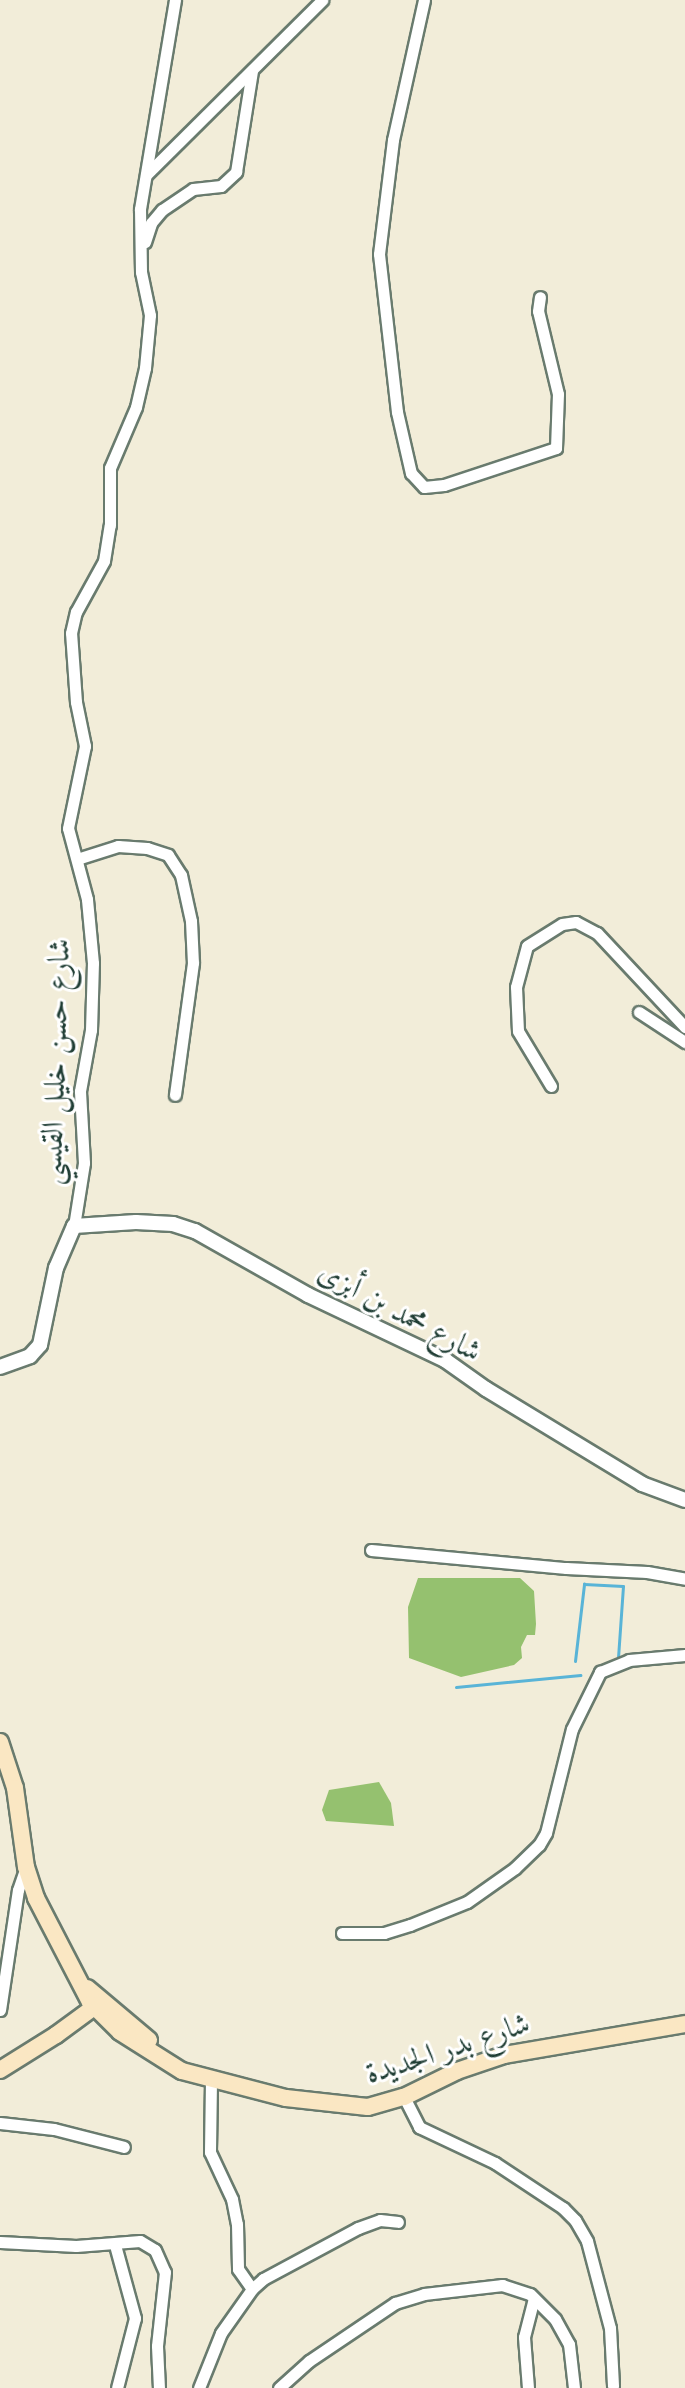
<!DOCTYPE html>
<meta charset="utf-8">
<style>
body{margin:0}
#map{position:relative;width:685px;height:2388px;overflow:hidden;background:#f2edd9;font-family:"Old Standard TT",Amiri,serif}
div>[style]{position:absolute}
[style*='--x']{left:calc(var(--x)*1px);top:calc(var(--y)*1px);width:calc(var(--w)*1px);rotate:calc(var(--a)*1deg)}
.green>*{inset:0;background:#95c16f}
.stream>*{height:3px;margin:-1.5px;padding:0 1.5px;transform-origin:1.5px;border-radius:1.5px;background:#59b4d7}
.roads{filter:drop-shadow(2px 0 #697b6e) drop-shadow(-2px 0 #697b6e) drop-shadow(0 2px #697b6e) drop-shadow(0 -2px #697b6e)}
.minor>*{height:11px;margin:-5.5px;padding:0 5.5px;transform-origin:5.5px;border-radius:5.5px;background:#fff}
.tertiary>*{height:14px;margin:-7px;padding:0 7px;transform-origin:7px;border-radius:7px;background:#fff}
.secondary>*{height:16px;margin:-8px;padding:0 8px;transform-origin:8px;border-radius:8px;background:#fae7c3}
span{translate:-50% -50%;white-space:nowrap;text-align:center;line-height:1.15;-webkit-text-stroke:6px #fff;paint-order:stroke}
.street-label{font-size:30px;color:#1f3d34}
</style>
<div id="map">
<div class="green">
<div style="clip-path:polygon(418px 1578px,520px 1578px,534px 1591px,536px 1624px,535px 1635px,527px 1635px,521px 1647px,522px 1658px,514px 1665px,461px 1677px,409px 1658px,408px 1607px)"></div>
<div style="clip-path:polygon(379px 1782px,391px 1803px,394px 1826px,326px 1821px,322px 1810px,329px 1790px)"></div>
</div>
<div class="stream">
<div style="--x:575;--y:1661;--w:78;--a:-83.3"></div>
<div style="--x:584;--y:1584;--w:39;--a:3"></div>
<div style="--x:623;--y:1586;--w:71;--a:94"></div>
<div style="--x:456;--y:1687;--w:125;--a:-5.5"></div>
</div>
<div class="roads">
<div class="minor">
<div style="--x:424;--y:0;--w:143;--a:102.5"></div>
<div style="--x:393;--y:140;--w:115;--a:97"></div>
<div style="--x:379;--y:254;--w:159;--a:83.5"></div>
<div style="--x:397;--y:412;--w:63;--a:77.1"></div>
<div style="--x:411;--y:473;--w:19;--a:47"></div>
<div style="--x:424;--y:487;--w:20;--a:-6"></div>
<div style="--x:444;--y:485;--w:118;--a:-18.3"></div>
<div style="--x:556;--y:448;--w:54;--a:-87.9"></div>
<div style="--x:558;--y:394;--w:85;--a:-103.5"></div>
<div style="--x:538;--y:311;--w:14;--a:-82"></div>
<div style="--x:147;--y:174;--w:247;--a:-44.8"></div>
<div style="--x:145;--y:242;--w:20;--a:-72"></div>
<div style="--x:151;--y:223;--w:17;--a:-50"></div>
<div style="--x:162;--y:210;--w:37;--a:-34"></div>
<div style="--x:193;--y:189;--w:28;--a:-6"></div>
<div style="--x:221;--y:186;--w:21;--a:-43"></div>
<div style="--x:236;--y:172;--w:102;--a:-81"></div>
<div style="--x:77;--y:859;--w:43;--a:-17.6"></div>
<div style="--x:118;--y:846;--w:29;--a:4"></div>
<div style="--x:147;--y:848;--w:22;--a:18"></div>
<div style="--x:168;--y:855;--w:24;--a:57"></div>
<div style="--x:181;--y:875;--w:47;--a:77.7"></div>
<div style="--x:191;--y:921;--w:42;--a:87.3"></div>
<div style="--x:193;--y:963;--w:133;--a:97.8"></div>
<div style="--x:639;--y:1012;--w:55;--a:33.1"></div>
<div style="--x:551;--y:1086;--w:64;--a:-121"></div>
<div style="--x:518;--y:1031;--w:44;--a:-92.6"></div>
<div style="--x:516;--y:987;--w:42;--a:-75"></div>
<div style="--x:527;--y:946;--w:41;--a:-32.2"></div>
<div style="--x:562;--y:924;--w:14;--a:-8"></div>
<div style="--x:576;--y:922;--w:24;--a:28"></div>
<div style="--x:597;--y:933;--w:129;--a:46.9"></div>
<div style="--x:74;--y:1226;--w:64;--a:-81"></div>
<div style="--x:84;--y:1163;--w:72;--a:-93.2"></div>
<div style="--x:80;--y:1091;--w:62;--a:-79.8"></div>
<div style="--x:91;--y:1030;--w:67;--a:-88.3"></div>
<div style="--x:93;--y:963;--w:64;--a:-95.4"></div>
<div style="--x:87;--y:899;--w:73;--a:-105"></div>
<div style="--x:68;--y:828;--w:84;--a:-78.3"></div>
<div style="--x:85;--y:746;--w:45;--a:-101.6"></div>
<div style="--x:76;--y:702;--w:69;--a:-94.1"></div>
<div style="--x:71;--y:633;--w:22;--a:-77"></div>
<div style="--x:76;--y:612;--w:58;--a:-61.2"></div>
<div style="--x:104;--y:561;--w:36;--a:-81"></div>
<div style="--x:110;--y:525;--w:57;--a:-90"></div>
<div style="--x:110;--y:468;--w:66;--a:-66.9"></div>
<div style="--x:136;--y:407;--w:40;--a:-77"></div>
<div style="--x:145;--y:368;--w:53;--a:-84.6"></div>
<div style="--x:150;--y:315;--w:44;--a:-101.8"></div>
<div style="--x:141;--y:272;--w:63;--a:-90.9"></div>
<div style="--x:140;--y:209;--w:212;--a:-80.5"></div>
<div style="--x:371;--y:1550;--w:196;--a:5.3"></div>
<div style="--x:566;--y:1568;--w:81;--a:2.8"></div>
<div style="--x:647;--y:1572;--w:39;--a:10"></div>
<div style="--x:342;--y:1933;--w:42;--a:0"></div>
<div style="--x:384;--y:1933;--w:27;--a:-17"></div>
<div style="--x:410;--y:1925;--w:61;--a:-22"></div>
<div style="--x:467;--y:1902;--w:59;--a:-35.3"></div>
<div style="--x:515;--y:1868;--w:33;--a:-44"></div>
<div style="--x:539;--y:1845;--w:14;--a:-60"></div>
<div style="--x:546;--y:1833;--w:107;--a:-76"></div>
<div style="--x:572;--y:1729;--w:64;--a:-63.8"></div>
<div style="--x:600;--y:1672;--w:31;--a:-22"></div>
<div style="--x:629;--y:1660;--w:56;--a:-5.1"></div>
<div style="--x:0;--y:2010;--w:121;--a:-81.5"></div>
<div style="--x:18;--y:1890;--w:24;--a:-71"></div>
<div style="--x:211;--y:2080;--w:72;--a:90.8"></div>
<div style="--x:210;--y:2152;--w:52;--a:64.9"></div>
<div style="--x:232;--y:2199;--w:25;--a:79"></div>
<div style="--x:237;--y:2224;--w:45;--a:88.7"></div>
<div style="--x:238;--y:2269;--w:24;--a:55"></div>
<div style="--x:404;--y:2097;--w:34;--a:63"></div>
<div style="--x:419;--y:2127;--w:84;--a:25.3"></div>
<div style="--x:495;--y:2163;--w:82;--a:33.5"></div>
<div style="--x:563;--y:2208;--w:17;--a:45"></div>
<div style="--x:575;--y:2220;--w:24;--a:60"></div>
<div style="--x:587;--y:2241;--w:90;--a:75.2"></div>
<div style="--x:610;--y:2328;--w:58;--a:87"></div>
<div style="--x:0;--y:2123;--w:54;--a:6.3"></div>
<div style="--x:54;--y:2129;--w:72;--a:14.4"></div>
<div style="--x:0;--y:2242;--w:76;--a:3"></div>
<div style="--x:76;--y:2246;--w:64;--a:-4.5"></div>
<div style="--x:140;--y:2241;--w:17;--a:31"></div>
<div style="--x:155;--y:2250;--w:24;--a:66"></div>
<div style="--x:165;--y:2272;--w:74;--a:96.2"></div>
<div style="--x:157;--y:2346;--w:42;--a:87.3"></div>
<div style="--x:115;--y:2245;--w:76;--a:74.7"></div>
<div style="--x:135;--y:2318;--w:72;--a:104.4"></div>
<div style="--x:199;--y:2388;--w:59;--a:-68.2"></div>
<div style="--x:221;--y:2333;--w:54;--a:-54.8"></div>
<div style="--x:252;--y:2289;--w:15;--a:-42"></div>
<div style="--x:263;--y:2279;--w:108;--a:-28.2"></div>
<div style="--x:358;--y:2228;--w:23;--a:-20"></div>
<div style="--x:380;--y:2220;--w:18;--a:6"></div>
<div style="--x:279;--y:2388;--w:40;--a:-42"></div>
<div style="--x:309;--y:2361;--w:104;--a:-34"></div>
<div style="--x:395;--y:2303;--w:30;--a:-17"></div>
<div style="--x:424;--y:2294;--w:79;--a:-6.6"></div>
<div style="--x:502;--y:2285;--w:29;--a:18"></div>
<div style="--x:530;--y:2294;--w:35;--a:45"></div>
<div style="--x:555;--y:2319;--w:29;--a:61"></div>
<div style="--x:569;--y:2344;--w:44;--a:83.5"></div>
<div style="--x:528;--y:2388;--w:51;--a:-94.5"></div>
<div style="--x:524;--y:2337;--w:40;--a:-75.6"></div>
</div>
<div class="tertiary">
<div style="--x:0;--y:1367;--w:32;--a:-20"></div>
<div style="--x:30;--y:1356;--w:15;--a:-48"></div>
<div style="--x:40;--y:1345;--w:79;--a:-78.3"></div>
<div style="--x:56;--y:1268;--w:46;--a:-66.8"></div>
<div style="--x:74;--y:1226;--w:62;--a:-3.7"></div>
<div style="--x:136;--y:1222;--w:37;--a:3"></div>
<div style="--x:173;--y:1224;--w:23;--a:18"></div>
<div style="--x:195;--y:1231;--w:130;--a:29.5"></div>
<div style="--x:308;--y:1295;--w:152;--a:25.4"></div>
<div style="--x:445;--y:1360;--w:50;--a:35.3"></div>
<div style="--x:486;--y:1389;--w:183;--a:31.3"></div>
<div style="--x:642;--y:1484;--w:46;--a:20.4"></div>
</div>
<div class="secondary">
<div style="--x:0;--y:1742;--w:48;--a:71.9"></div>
<div style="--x:15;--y:1788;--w:80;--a:82.1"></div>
<div style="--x:26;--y:1867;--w:33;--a:72"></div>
<div style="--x:36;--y:1898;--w:117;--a:62.6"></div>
<div style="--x:90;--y:2002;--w:42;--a:45"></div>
<div style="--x:120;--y:2032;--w:73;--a:32.2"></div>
<div style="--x:182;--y:2071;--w:107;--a:14.6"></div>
<div style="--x:286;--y:2098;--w:82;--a:6.3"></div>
<div style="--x:368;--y:2107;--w:37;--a:-16"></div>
<div style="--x:404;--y:2097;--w:59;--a:-26.1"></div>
<div style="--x:457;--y:2071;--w:50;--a:-18.8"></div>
<div style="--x:504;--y:2055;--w:184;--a:-9.7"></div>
<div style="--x:87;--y:1988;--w:81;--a:40"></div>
<div style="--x:0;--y:2070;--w:66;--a:-32"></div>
<div style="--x:56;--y:2035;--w:56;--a:-36.3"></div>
</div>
</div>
<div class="street-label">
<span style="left:57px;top:1062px;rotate:-88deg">شارع حسن خليل القيسي</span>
<span style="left:399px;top:1313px;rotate:28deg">شارع محمد بن أبزى</span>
<span style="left:448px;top:2050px;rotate:-18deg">شارع بدر الجديدة</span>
</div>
</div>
